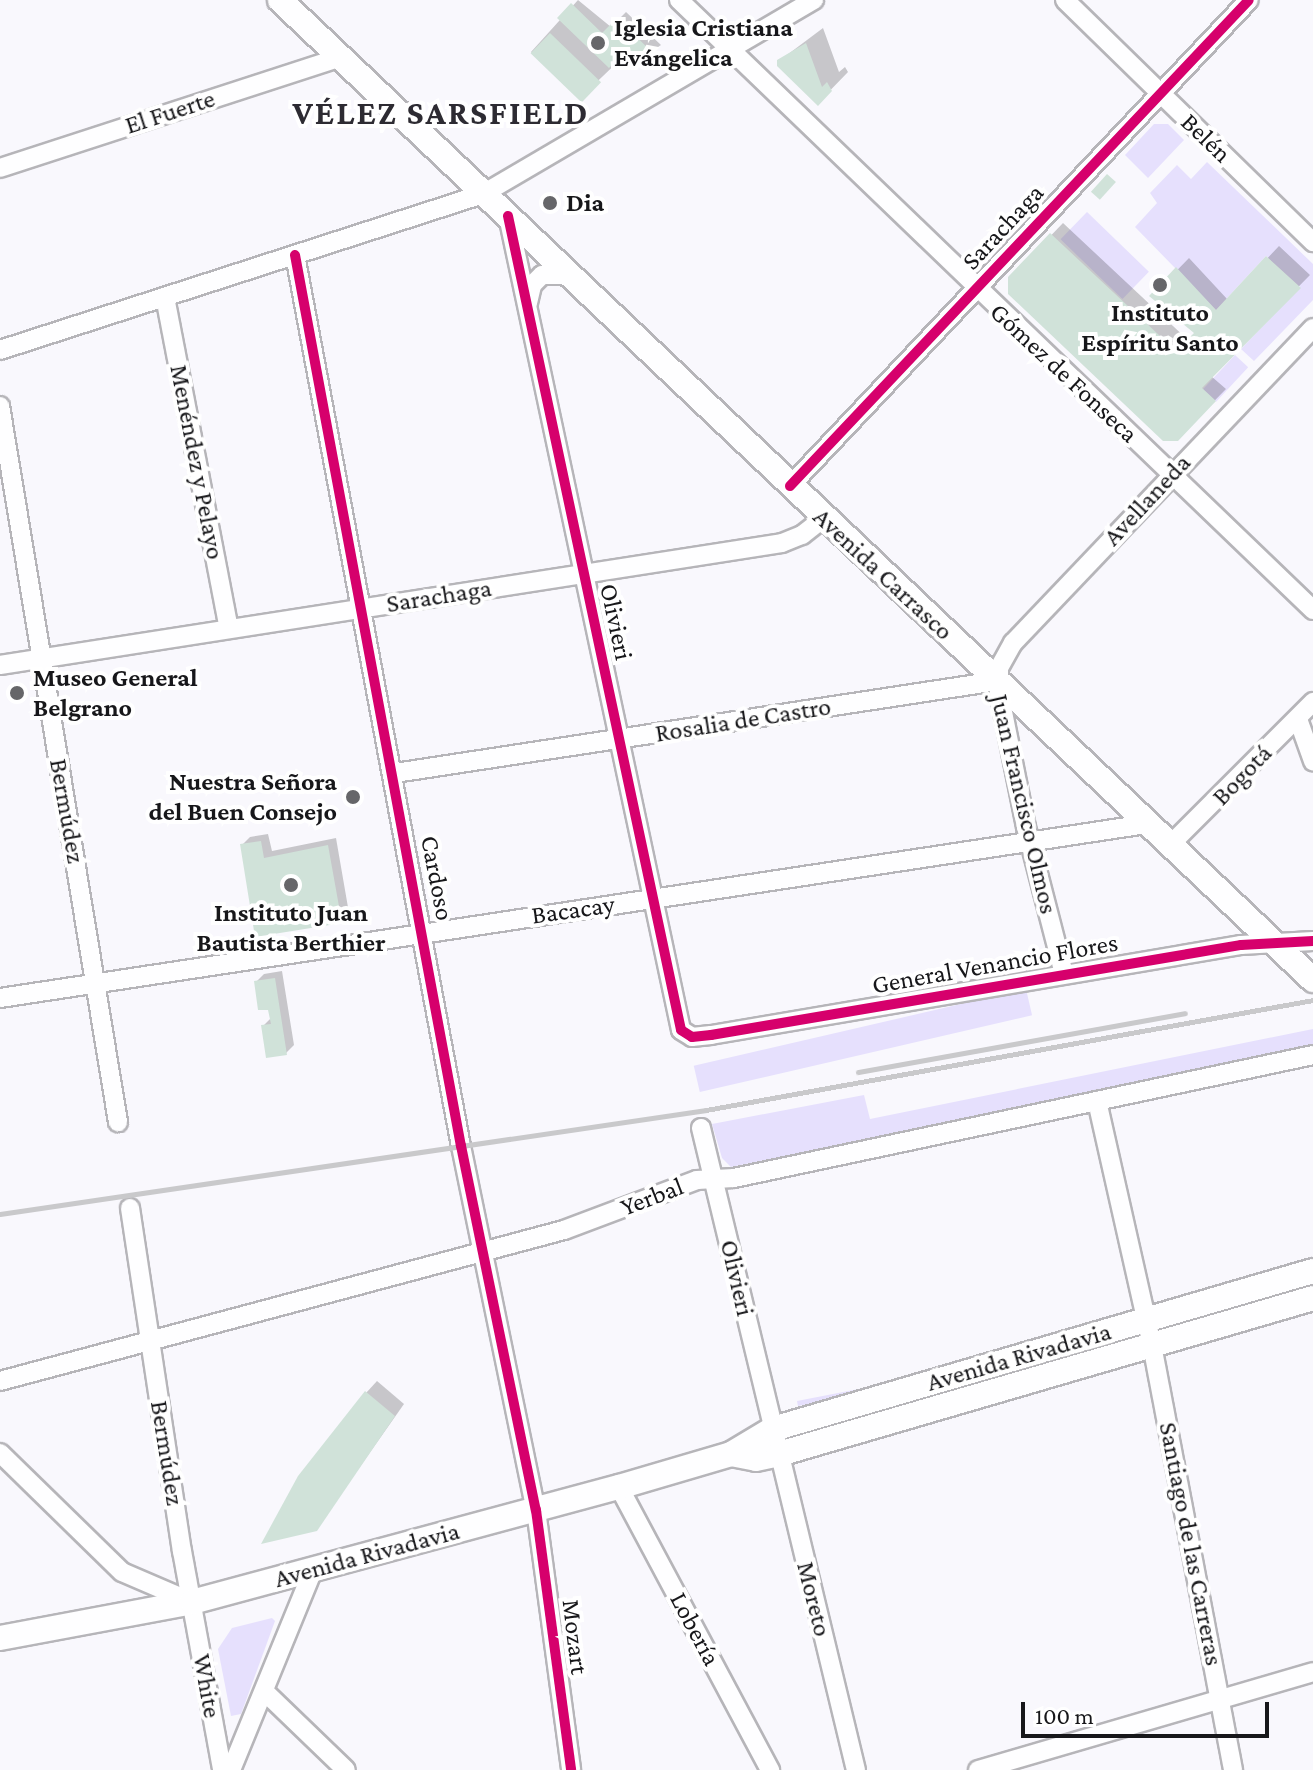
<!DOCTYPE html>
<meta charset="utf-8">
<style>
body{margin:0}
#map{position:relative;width:1313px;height:1770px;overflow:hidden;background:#f9f8fd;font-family:"Crimson Pro",serif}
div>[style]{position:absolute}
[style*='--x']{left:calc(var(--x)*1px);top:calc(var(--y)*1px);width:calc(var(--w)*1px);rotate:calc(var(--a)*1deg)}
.green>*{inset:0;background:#e6e0fd;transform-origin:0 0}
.shadow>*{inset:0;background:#0003}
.building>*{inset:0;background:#d0e2d9;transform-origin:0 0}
.roads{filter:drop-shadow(2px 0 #b6b5b9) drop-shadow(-2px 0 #b6b5b9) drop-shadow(0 2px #b6b5b9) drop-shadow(0 -2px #b6b5b9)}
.minor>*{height:18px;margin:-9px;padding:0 9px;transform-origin:9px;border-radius:9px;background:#fefeff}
.major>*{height:24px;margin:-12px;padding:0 12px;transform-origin:12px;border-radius:12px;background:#fefeff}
.rail>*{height:5px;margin:-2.5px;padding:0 2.5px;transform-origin:2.5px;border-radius:2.5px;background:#c9c9cb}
.cycleway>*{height:10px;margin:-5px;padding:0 5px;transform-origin:5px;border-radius:5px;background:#d6006c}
.dots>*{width:22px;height:22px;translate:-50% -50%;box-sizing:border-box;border:4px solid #fff;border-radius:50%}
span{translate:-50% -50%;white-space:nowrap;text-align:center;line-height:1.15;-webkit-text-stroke:8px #fff;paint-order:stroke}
.poi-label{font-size:26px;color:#17171a;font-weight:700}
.left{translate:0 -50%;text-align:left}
.right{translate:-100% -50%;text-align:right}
.street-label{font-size:26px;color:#17171a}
.district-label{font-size:34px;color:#2d2b32;font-weight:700;letter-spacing:2px}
.scale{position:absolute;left:1021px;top:1702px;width:248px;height:36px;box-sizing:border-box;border:4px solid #17171a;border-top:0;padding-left:10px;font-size:24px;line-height:28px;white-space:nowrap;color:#17171a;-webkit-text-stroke:6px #fff;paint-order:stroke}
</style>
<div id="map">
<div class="green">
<div style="clip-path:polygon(1154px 124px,1168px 124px,1184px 140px,1148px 178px,1125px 155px)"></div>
<div style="clip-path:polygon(1207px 162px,1313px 264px,1313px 300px,1254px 361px,1241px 349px,1300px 287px,1266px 256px,1216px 310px,1135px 227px,1157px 203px,1150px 193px,1177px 165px,1191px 179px)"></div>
<div style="left:1087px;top:212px;width:86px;height:38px;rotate:44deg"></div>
<div style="left:1235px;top:355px;width:18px;height:47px;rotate:43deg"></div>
<div style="left:1026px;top:989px;width:27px;height:341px;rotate:77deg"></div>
<div style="clip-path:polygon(1313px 1029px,1313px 1048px,731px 1167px,722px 1158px,712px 1124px,864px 1095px,870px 1119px)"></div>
<div style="left:1116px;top:1339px;width:5px;height:325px;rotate:79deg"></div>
<div style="clip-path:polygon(272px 1618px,275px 1621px,241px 1714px,231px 1716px,218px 1649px,232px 1628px)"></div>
</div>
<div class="shadow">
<div style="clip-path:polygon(578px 0,611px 27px,626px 12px,661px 45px,635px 63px,626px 54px,579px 99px,531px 52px)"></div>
<div style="clip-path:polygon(823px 28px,839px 72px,845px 67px,848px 72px,818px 103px,779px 61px)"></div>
<div style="clip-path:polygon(1063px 223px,1189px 341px,1197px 333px,1152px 296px,1189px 258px,1228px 300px,1279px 246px,1310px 275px,1211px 376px,1226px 389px,1177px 439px,1010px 278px)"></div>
<div style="clip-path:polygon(268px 834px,272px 851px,336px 838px,349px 913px,341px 921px,242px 845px,250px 837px)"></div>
<div style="clip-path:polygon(282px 971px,294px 1045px,286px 1053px,263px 1026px,272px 1017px,270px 1008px,256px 982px,264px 974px)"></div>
<div style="clip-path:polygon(377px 1381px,404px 1404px,316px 1529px,366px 1393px)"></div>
</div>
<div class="building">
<div style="clip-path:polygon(571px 3px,602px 33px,617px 18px,654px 54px,635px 66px,622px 54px,609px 68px,557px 18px)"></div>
<div style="left:550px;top:33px;width:71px;height:28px;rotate:44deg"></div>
<div style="clip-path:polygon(806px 43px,822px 87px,827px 82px,832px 91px,818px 106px,777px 66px,777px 60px)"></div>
<div style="left:1107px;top:174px;width:12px;height:24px;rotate:42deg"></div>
<div style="clip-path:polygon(1050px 233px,1176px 351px,1194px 333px,1149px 296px,1176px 267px,1216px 310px,1266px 256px,1301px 288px,1202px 388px,1216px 401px,1178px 441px,1163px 441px,1008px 294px,1008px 277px)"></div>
<div style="clip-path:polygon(261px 841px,264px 858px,328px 845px,342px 923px,255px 937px,240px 844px)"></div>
<div style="clip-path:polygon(275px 978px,287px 1055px,266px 1058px,261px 1025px,271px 1024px,268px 1010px,258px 1010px,254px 981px)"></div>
<div style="clip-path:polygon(365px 1391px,395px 1416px,317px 1531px,261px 1544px,298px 1476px)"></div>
</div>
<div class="roads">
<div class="minor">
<div style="--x:679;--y:0;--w:880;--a:43.89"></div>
<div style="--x:1065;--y:0;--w:347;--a:44.3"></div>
<div style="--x:0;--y:168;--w:359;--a:-18"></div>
<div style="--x:508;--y:216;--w:832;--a:78"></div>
<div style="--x:681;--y:1030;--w:13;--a:32"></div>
<div style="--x:692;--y:1037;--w:19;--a:-6"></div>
<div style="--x:711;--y:1035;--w:538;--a:-9.64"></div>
<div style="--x:1241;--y:945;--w:72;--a:-3.2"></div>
<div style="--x:295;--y:255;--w:906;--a:79.45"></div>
<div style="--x:461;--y:1146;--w:372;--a:78.4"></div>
<div style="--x:536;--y:1510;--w:262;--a:82.3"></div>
<div style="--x:165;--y:297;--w:337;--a:79.1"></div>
<div style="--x:528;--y:303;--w:18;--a:-77"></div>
<div style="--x:532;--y:285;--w:14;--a:-45"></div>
<div style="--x:542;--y:275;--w:27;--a:0"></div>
<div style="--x:0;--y:350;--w:508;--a:-17.9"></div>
<div style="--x:483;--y:194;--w:384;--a:-30.4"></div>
<div style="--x:0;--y:406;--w:726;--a:80.64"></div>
<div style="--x:790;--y:486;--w:668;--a:-46.64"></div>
<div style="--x:0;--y:665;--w:791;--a:-8.87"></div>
<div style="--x:782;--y:543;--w:22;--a:-22"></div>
<div style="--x:802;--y:535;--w:28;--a:-38"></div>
<div style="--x:1298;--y:719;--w:45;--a:70.3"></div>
<div style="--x:395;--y:773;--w:609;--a:-8.69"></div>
<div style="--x:1169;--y:846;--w:204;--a:-45"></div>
<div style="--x:1064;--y:974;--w:152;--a:-104.5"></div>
<div style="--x:1026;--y:827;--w:138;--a:-101.3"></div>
<div style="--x:999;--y:692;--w:24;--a:-90"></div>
<div style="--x:999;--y:668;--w:29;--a:-61"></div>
<div style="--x:1013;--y:643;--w:435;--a:-46.4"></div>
<div style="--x:0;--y:998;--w:1159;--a:-8.63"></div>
<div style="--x:1097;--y:1101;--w:250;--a:77.3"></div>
<div style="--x:1152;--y:1345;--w:433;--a:79.2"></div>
<div style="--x:701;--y:1128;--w:660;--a:76.43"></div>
<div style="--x:130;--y:1208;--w:347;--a:81.4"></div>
<div style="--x:182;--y:1551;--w:223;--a:79.6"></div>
<div style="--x:0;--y:1381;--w:584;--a:-14.99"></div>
<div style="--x:564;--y:1230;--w:142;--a:-20.6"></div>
<div style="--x:697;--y:1180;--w:37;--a:-3"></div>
<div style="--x:734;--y:1178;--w:592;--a:-11.99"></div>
<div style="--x:0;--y:1453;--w:170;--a:44.3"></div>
<div style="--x:122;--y:1572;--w:76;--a:23.2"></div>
<div style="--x:619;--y:1487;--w:321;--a:61.9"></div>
<div style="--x:265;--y:1692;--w:112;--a:43.9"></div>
<div style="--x:231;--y:1770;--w:216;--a:-67.7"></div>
<div style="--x:978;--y:1770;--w:349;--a:-16.3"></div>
</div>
<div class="major">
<div style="--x:280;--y:0;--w:1424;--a:43.49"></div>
<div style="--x:731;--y:1454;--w:25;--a:11"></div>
<div style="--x:756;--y:1459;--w:24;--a:-12"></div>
<div style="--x:779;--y:1454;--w:556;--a:-16.28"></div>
<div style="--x:0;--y:1638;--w:195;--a:-10.6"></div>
<div style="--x:192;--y:1602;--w:442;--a:-15.1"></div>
<div style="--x:619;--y:1487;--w:117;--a:-16.4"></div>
<div style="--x:731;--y:1454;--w:49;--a:-30.8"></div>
<div style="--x:773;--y:1429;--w:563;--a:-16.31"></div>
</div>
</div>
<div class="rail">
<div style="--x:858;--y:1072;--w:332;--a:-10.2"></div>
<div style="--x:0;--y:1214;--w:714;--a:-8.38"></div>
<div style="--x:706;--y:1110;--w:617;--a:-10.27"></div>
</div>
<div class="cycleway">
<div style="--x:508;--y:216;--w:832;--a:78"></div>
<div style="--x:681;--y:1030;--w:13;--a:32"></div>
<div style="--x:692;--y:1037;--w:19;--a:-6"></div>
<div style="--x:711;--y:1035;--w:538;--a:-9.64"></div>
<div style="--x:1241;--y:945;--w:72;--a:-3.2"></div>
<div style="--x:295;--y:255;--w:906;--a:79.45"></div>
<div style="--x:461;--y:1146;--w:372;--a:78.4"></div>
<div style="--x:536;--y:1510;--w:262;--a:82.3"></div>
<div style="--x:790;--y:486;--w:668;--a:-46.64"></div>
</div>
<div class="dots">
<div style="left:598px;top:43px;background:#666669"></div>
<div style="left:550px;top:203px;background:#666669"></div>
<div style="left:1160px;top:285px;background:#666669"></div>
<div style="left:17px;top:693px;background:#666669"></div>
<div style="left:353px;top:797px;background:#666669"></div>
<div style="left:291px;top:885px;background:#666669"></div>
</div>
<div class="poi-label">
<span class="left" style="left:614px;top:43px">Iglesia Cristiana<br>Evángelica</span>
<span class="left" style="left:566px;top:203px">Dia</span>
<span style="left:1160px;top:328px">Instituto<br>Espíritu Santo</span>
<span class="left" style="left:33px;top:693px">Museo General<br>Belgrano</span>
<span class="right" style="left:337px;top:797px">Nuestra Señora<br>del Buen Consejo</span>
<span style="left:291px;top:928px">Instituto Juan<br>Bautista Berthier</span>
</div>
<div class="street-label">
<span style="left:170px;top:112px;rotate:-18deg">El Fuerte</span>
<span style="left:1206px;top:138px;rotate:44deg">Belén</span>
<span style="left:1003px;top:227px;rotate:-47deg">Sarachaga</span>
<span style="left:1064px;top:373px;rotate:43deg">Gómez de Fonseca</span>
<span style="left:197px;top:462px;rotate:79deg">Menéndez y Pelayo</span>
<span style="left:1147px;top:500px;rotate:-47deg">Avellaneda</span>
<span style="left:883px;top:574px;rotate:43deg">Avenida Carrasco</span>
<span style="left:439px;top:596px;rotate:-9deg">Sarachaga</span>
<span style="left:616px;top:622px;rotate:78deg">Olivieri</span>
<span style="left:743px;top:720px;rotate:-9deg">Rosalia de Castro</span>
<span style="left:1242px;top:775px;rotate:-46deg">Bogotá</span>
<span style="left:1024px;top:804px;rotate:77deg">Juan Francisco Olmos</span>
<span style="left:67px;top:811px;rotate:80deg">Bermúdez</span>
<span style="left:437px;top:878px;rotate:79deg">Cardoso</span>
<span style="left:573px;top:910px;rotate:-8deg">Bacacay</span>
<span style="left:995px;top:964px;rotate:-10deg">General Venancio Flores</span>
<span style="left:652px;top:1197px;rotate:-21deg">Yerbal</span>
<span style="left:737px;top:1278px;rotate:77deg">Olivieri</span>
<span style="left:1019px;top:1357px;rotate:-16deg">Avenida Rivadavia</span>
<span style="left:167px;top:1453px;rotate:81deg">Bermúdez</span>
<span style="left:1191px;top:1544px;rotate:79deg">Santiago de las Carreras</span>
<span style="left:367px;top:1555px;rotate:-15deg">Avenida Rivadavia</span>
<span style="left:814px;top:1599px;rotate:76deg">Moreto</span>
<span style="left:695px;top:1629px;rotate:62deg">Lobería</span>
<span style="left:575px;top:1637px;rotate:83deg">Mozart</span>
<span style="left:207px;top:1686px;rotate:80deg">White</span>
</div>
<div class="district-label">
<span style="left:441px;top:113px">VÉLEZ SARSFIELD</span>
</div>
<div class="scale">100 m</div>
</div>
